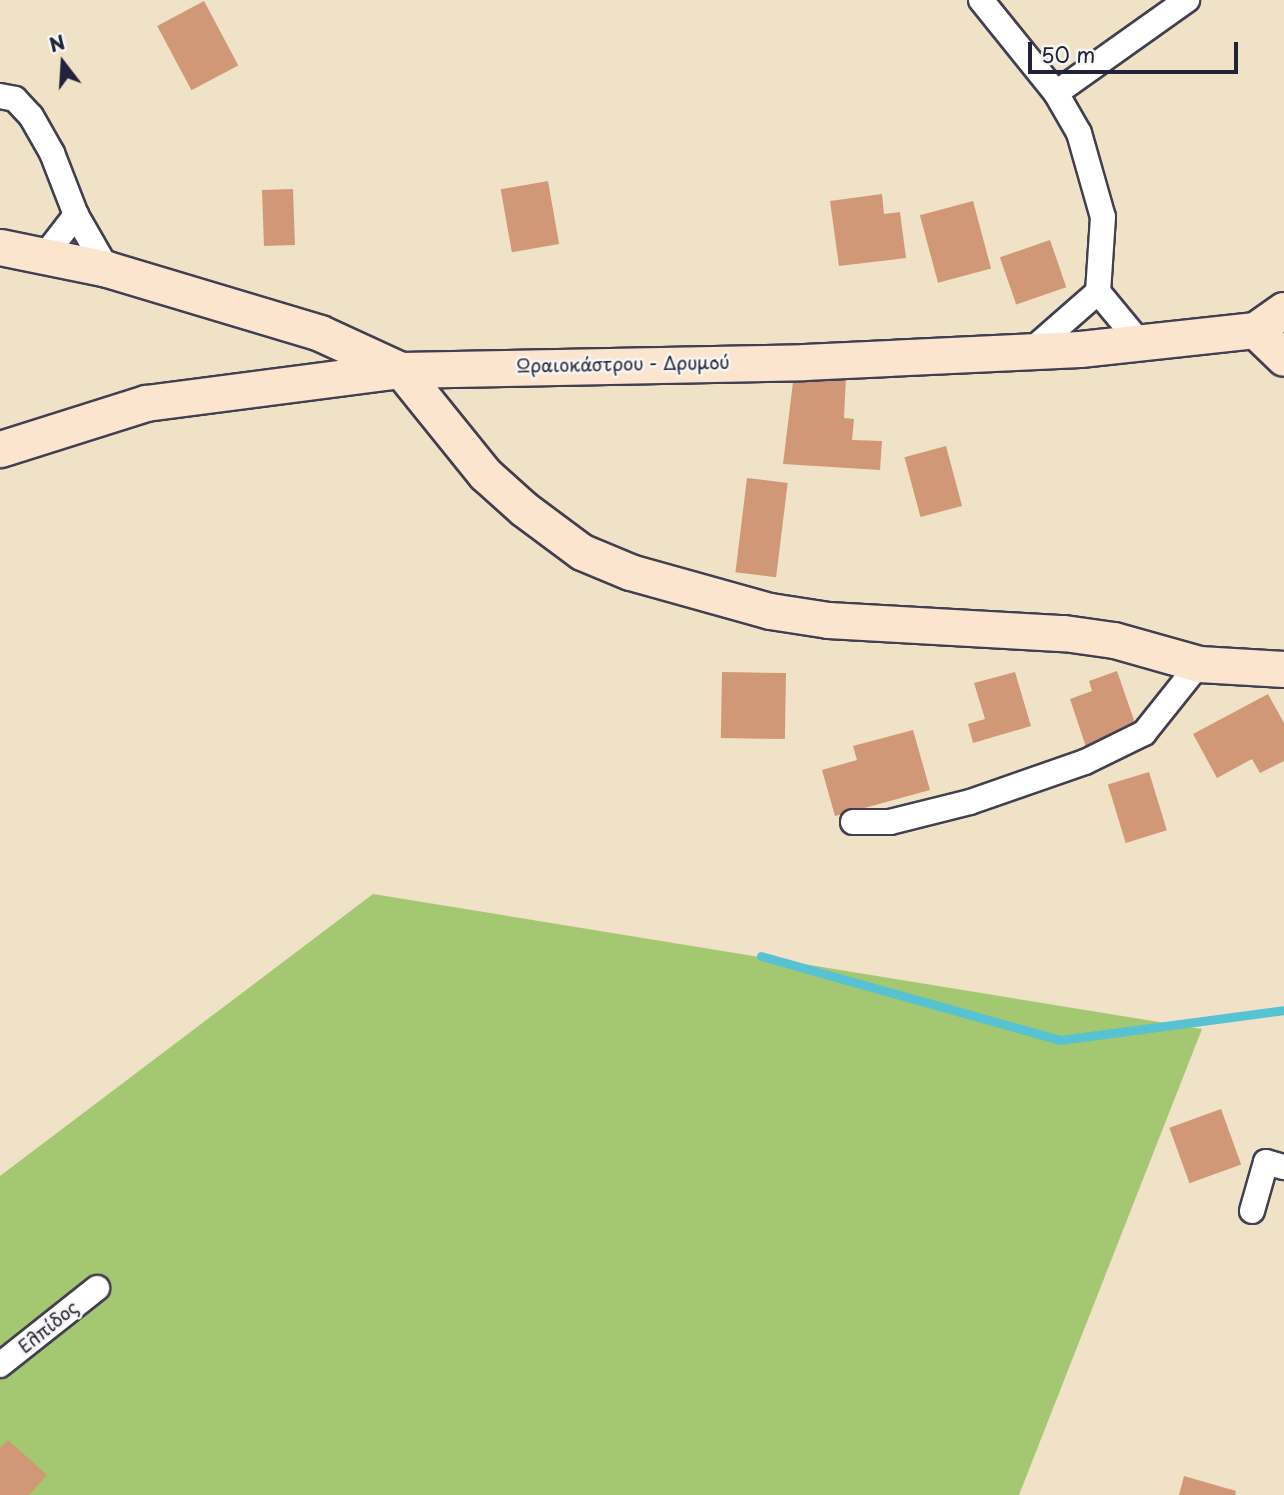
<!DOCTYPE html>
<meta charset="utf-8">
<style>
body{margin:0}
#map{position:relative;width:1284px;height:1495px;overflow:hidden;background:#efe2c6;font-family:"Playpen Sans",sans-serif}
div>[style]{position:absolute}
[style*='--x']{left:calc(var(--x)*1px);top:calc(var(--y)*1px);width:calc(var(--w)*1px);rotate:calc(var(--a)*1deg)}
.green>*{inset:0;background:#a4c871}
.stream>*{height:9px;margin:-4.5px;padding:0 4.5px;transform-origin:4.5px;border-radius:4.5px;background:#57c2d1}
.building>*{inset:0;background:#d19877;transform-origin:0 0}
.roads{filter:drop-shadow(2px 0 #413f50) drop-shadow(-2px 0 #413f50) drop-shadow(0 2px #413f50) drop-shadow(0 -2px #413f50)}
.street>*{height:24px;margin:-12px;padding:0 12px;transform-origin:12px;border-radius:12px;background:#fff}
.secondary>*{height:35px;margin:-17.5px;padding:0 17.5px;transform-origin:17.5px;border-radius:17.5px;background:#fce5cf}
span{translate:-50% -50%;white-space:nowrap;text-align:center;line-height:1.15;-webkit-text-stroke:5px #f6f6f2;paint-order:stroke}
.street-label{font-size:18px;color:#22223b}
.north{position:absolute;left:28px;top:28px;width:70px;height:70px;-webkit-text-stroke:5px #f6f6f2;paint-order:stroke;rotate:343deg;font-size:19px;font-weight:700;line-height:28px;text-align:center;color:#22223b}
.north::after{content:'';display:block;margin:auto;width:24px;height:32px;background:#22223b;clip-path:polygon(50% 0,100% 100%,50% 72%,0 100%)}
.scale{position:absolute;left:1028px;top:42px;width:210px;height:32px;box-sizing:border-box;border:4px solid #22223b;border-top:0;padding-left:9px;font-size:21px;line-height:24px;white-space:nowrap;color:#22223b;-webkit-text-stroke:5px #f6f6f2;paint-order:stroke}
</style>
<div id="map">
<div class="green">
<div style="clip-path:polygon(373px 894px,1202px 1029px,1019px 1495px,0 1495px,0 1176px)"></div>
</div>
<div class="stream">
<div style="--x:761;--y:956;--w:311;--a:15.7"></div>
<div style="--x:1060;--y:1040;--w:226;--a:-7.6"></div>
</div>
<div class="building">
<div style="left:204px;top:1px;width:73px;height:53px;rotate:62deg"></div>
<div style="left:548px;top:181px;width:64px;height:48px;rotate:80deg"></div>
<div style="left:293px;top:189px;width:56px;height:31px;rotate:88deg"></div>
<div style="clip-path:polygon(882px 194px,884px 214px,900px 212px,906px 258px,839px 266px,830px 201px)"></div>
<div style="left:973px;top:201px;width:70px;height:55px;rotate:75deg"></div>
<div style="left:1050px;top:240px;width:50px;height:53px;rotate:71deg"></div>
<div style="clip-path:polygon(794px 374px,846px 377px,844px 418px,854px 419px,852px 440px,882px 441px,880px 470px,783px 464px)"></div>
<div style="left:946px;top:446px;width:62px;height:43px;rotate:75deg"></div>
<div style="left:747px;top:478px;width:41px;height:95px;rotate:7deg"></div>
<div style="clip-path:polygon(1117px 671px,1137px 729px,1086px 747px,1070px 699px,1092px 691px,1089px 681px)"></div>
<div style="left:722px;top:672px;width:64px;height:66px;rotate:1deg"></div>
<div style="clip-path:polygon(1015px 672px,1031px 726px,973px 743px,968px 724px,985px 719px,974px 683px)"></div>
<div style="clip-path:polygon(1268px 694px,1284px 723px,1284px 761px,1260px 773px,1252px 759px,1217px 778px,1193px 734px)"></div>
<div style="clip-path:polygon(913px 730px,930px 790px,835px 816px,822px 770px,857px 760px,853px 746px)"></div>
<div style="left:1149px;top:772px;width:61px;height:43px;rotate:73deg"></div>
<div style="left:1221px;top:1109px;width:59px;height:55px;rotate:70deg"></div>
<div style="clip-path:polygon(8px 1440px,47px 1475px,29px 1495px,0 1495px,0 1448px)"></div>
<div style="clip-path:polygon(1184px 1476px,1236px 1491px,1235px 1495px,1179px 1495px)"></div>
</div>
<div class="roads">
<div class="street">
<div style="--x:981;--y:0;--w:119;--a:51.1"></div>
<div style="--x:1056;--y:93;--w:46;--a:60.1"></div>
<div style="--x:1079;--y:133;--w:87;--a:74.1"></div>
<div style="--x:1103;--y:217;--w:75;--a:93.8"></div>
<div style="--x:1056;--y:93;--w:161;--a:-35.4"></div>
<div style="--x:0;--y:96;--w:15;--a:11"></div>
<div style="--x:15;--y:99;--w:23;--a:47"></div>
<div style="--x:31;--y:116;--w:43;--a:60.4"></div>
<div style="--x:52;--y:153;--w:66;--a:68.8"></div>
<div style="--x:76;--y:215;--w:62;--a:60.1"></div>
<div style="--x:45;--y:255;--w:51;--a:-52.2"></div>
<div style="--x:1034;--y:348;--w:85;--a:-41.2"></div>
<div style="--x:1098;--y:292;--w:69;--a:50.3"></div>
<div style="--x:853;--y:822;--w:37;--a:0"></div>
<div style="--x:890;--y:822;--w:82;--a:-14"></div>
<div style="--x:970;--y:802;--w:122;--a:-19.2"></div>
<div style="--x:1085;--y:762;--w:66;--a:-26.2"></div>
<div style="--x:1144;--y:733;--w:88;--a:-51.4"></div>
<div style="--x:1252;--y:1211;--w:51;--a:-74.1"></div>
<div style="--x:1266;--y:1162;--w:19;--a:16"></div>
<div style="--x:0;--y:1365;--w:124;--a:-38.4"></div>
</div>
<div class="secondary">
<div style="--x:0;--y:247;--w:109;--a:11.6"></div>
<div style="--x:107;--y:269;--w:222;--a:16.7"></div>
<div style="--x:320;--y:333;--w:89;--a:24.6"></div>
<div style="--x:401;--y:370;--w:134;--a:51.1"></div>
<div style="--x:485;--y:474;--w:52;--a:41.9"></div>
<div style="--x:524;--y:509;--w:72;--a:36.6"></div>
<div style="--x:582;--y:552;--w:52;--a:22.6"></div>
<div style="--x:630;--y:572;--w:145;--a:15.6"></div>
<div style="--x:770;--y:611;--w:59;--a:8.8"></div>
<div style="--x:828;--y:620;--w:236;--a:3.2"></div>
<div style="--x:1064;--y:633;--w:50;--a:8"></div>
<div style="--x:1114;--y:640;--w:88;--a:15.8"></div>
<div style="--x:1199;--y:664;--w:85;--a:3.4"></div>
<div style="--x:1255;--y:330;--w:40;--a:44"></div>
<div style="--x:0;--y:449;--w:153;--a:-17.5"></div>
<div style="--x:146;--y:403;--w:257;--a:-7.4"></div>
<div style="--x:401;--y:370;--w:403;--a:-1.1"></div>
<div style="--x:804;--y:362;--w:276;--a:-2.7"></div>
<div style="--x:1080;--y:349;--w:176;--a:-6.2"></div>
<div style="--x:1255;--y:330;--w:35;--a:-35"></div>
</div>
</div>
<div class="street-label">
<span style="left:623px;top:364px;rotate:-1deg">Ωραιοκάστρου - Δρυμού</span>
<span style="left:48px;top:1327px;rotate:-39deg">Ελπίδος</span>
</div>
<div class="north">N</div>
<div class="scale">50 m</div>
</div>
